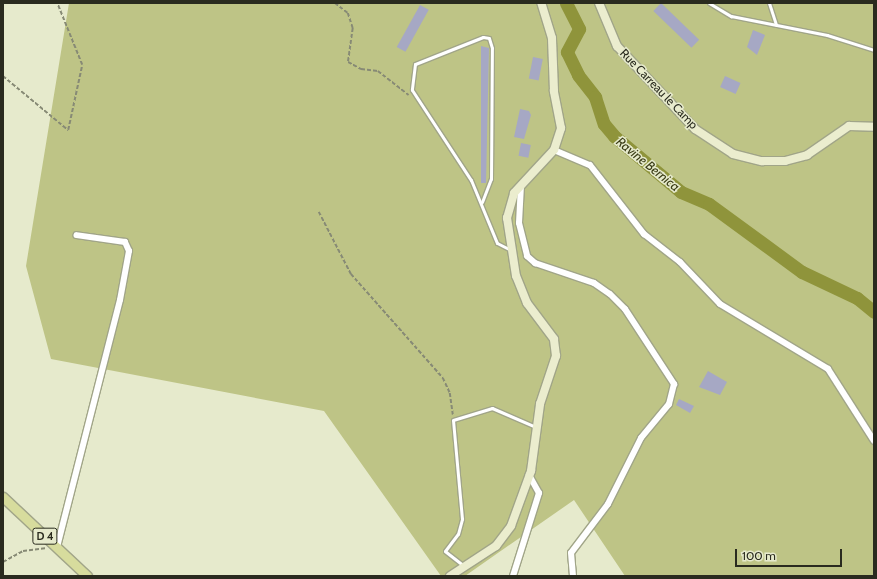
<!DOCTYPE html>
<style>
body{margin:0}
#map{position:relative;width:877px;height:579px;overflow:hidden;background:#e6eacc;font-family:Cabin,sans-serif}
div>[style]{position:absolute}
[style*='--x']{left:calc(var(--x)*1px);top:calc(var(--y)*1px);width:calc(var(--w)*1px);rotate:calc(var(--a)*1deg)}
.green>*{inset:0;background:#bec486}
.river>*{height:13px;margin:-6.5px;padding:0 6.5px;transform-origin:6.5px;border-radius:6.5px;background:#8f943b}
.building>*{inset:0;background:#a6a8c4;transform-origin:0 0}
.path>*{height:1.5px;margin-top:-0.75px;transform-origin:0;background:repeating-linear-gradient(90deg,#878a75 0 4px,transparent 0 6px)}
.roads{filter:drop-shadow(1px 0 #a1a588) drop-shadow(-1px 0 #a1a588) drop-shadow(0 1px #a1a588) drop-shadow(0 -1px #a1a588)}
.service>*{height:3px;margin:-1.5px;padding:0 1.5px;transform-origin:1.5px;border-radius:1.5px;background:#fff}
.minor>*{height:6px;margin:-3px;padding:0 3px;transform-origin:3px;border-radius:3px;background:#fff}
.secondary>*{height:8px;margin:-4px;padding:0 4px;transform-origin:4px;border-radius:4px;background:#ebedce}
.primary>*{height:9px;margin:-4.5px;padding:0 4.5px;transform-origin:4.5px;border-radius:4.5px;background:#d7dc9d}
span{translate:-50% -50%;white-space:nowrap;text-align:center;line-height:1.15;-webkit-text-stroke:3px #e6eacc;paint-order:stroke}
.shield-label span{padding:1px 3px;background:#e6eacc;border:1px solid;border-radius:3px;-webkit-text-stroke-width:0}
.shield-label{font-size:11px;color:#2a2b1f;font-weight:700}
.street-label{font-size:12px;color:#2a2b1f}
.water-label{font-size:13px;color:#3a3c16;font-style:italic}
.frame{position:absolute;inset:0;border:4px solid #2a2b1f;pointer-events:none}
.scale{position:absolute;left:735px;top:549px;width:107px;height:18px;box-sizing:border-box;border:2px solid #2a2b1f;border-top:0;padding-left:5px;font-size:12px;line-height:14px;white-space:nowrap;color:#2a2b1f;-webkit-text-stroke:3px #e6eacc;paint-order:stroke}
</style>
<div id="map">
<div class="green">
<div style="clip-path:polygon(69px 3px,874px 3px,874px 576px,625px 576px,574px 500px,465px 576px,441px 576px,324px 411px,51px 359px,26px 266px)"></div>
</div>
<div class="river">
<div style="--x:566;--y:3;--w:29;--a:63"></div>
<div style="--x:579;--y:29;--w:26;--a:118"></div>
<div style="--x:567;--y:52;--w:25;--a:64"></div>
<div style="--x:578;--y:75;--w:28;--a:52"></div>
<div style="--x:595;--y:97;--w:28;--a:72"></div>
<div style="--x:604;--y:124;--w:16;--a:50"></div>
<div style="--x:614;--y:136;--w:87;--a:39.9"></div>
<div style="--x:681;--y:192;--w:30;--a:23"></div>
<div style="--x:709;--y:204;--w:115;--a:36.2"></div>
<div style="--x:802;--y:272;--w:61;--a:25.3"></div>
<div style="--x:857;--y:298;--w:22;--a:39"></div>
</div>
<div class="building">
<div style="left:661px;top:3px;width:53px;height:11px;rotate:44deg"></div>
<div style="left:420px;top:5px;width:10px;height:48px;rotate:29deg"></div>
<div style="clip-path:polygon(753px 30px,765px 35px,757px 55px,747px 47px)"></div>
<div style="clip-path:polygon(481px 46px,489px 48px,486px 183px,481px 183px)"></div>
<div style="left:533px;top:57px;width:10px;height:22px;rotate:11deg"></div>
<div style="left:725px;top:76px;width:17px;height:12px;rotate:24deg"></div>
<div style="clip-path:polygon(520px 109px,529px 111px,531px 115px,524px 139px,514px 137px)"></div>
<div style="left:521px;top:143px;width:10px;height:13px;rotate:11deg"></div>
<div style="clip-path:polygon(708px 371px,727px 382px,720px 395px,699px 387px)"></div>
<div style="clip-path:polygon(679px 399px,694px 406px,690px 413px,676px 405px)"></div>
</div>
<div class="path">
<div style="--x:335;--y:3;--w:16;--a:38"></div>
<div style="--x:348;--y:13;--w:16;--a:72"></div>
<div style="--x:353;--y:28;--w:34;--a:98"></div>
<div style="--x:348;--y:62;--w:15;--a:28"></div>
<div style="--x:361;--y:69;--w:17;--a:7"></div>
<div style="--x:378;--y:71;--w:39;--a:38"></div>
<div style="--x:3;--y:76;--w:85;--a:39.7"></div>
<div style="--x:68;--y:130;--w:66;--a:-77.8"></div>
<div style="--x:82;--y:65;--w:67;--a:-112"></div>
<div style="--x:319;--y:212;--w:70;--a:62.7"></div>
<div style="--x:351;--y:274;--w:139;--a:48.5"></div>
<div style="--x:443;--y:378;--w:17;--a:65"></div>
<div style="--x:450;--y:393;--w:22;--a:82"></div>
<div style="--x:3;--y:562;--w:23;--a:-29"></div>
<div style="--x:23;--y:551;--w:24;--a:-7"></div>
</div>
<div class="roads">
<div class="service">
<div style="--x:709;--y:3;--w:26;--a:31"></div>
<div style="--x:731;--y:16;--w:98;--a:11.2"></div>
<div style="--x:827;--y:35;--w:49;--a:17.7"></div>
<div style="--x:769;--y:3;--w:23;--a:72"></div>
<div style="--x:482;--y:202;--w:25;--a:-69"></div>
<div style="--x:491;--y:179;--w:131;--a:-89.6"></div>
<div style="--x:492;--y:48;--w:10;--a:-107"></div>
<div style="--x:489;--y:38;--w:6;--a:-171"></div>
<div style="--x:483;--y:37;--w:73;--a:158.3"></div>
<div style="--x:415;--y:64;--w:26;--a:97"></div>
<div style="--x:412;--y:90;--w:108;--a:56.8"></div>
<div style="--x:471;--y:180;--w:68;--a:67.6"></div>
<div style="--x:497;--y:243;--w:16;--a:27"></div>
<div style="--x:464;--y:566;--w:24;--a:-142"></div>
<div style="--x:445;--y:551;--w:21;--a:-53"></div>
<div style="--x:458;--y:534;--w:16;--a:-75"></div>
<div style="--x:462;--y:519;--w:99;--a:-95.2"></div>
<div style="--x:453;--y:420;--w:41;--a:-17.1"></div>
<div style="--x:492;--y:408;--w:48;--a:23.4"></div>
</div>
<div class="minor">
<div style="--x:554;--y:150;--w:39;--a:23"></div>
<div style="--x:590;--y:165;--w:88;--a:52"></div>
<div style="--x:644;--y:234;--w:46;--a:37.9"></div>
<div style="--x:680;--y:262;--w:58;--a:46.4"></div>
<div style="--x:720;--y:304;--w:126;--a:31"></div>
<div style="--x:828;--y:369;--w:85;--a:57.4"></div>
<div style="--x:521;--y:185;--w:38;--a:93"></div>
<div style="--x:519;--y:223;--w:34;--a:76"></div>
<div style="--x:527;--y:256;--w:11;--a:41"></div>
<div style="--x:535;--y:263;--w:62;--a:18.7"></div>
<div style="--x:594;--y:283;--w:19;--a:35"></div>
<div style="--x:610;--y:294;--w:21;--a:45"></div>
<div style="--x:625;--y:309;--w:90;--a:56.8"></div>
<div style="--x:674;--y:384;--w:21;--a:104"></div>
<div style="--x:669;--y:404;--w:44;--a:129.5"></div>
<div style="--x:641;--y:438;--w:74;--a:116.6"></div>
<div style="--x:608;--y:504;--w:61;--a:127.1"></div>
<div style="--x:571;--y:553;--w:23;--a:85"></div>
<div style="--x:57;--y:547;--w:255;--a:-75.7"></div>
<div style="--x:120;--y:300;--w:50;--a:-79.6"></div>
<div style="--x:129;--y:251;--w:10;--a:-114"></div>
<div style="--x:125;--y:242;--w:49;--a:-171.9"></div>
<div style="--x:513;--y:576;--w:87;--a:-72.6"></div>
<div style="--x:539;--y:493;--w:21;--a:-119"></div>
</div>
<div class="secondary">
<div style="--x:599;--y:3;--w:47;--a:67.3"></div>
<div style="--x:617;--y:46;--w:114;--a:46.8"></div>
<div style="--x:695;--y:129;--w:45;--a:33.3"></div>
<div style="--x:733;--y:154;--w:30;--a:14"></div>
<div style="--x:762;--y:161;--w:23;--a:0"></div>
<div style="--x:785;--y:161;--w:23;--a:-15"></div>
<div style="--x:807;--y:155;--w:51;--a:-34.6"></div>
<div style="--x:849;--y:126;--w:25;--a:2"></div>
<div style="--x:450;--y:576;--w:55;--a:-33.1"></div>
<div style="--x:496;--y:546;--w:25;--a:-53"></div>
<div style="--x:511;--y:526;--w:59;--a:-70"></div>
<div style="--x:531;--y:471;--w:68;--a:-82.3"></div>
<div style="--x:540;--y:404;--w:51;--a:-71.6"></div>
<div style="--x:556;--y:356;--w:17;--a:-97"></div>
<div style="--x:554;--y:339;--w:45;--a:-126.9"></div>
<div style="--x:527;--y:303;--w:29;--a:-112"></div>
<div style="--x:516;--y:276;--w:59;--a:-98.8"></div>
<div style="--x:507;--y:218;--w:26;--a:-74"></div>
<div style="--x:514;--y:193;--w:59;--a:-47.1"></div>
<div style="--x:554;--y:150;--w:23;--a:-72"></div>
<div style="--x:561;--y:128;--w:38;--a:-101"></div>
<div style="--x:554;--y:91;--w:53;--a:-92.2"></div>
<div style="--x:552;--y:38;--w:37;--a:-107"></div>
</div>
<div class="primary">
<div style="--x:3;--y:497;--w:115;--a:43.2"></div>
</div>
</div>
<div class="shield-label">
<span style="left:45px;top:536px">D 4</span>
</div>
<div class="street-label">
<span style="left:659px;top:89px;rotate:46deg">Rue Carreau le Camp</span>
</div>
<div class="water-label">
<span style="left:648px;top:164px;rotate:39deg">Ravine Bernica</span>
</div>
<div class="frame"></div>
<div class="scale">100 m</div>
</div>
